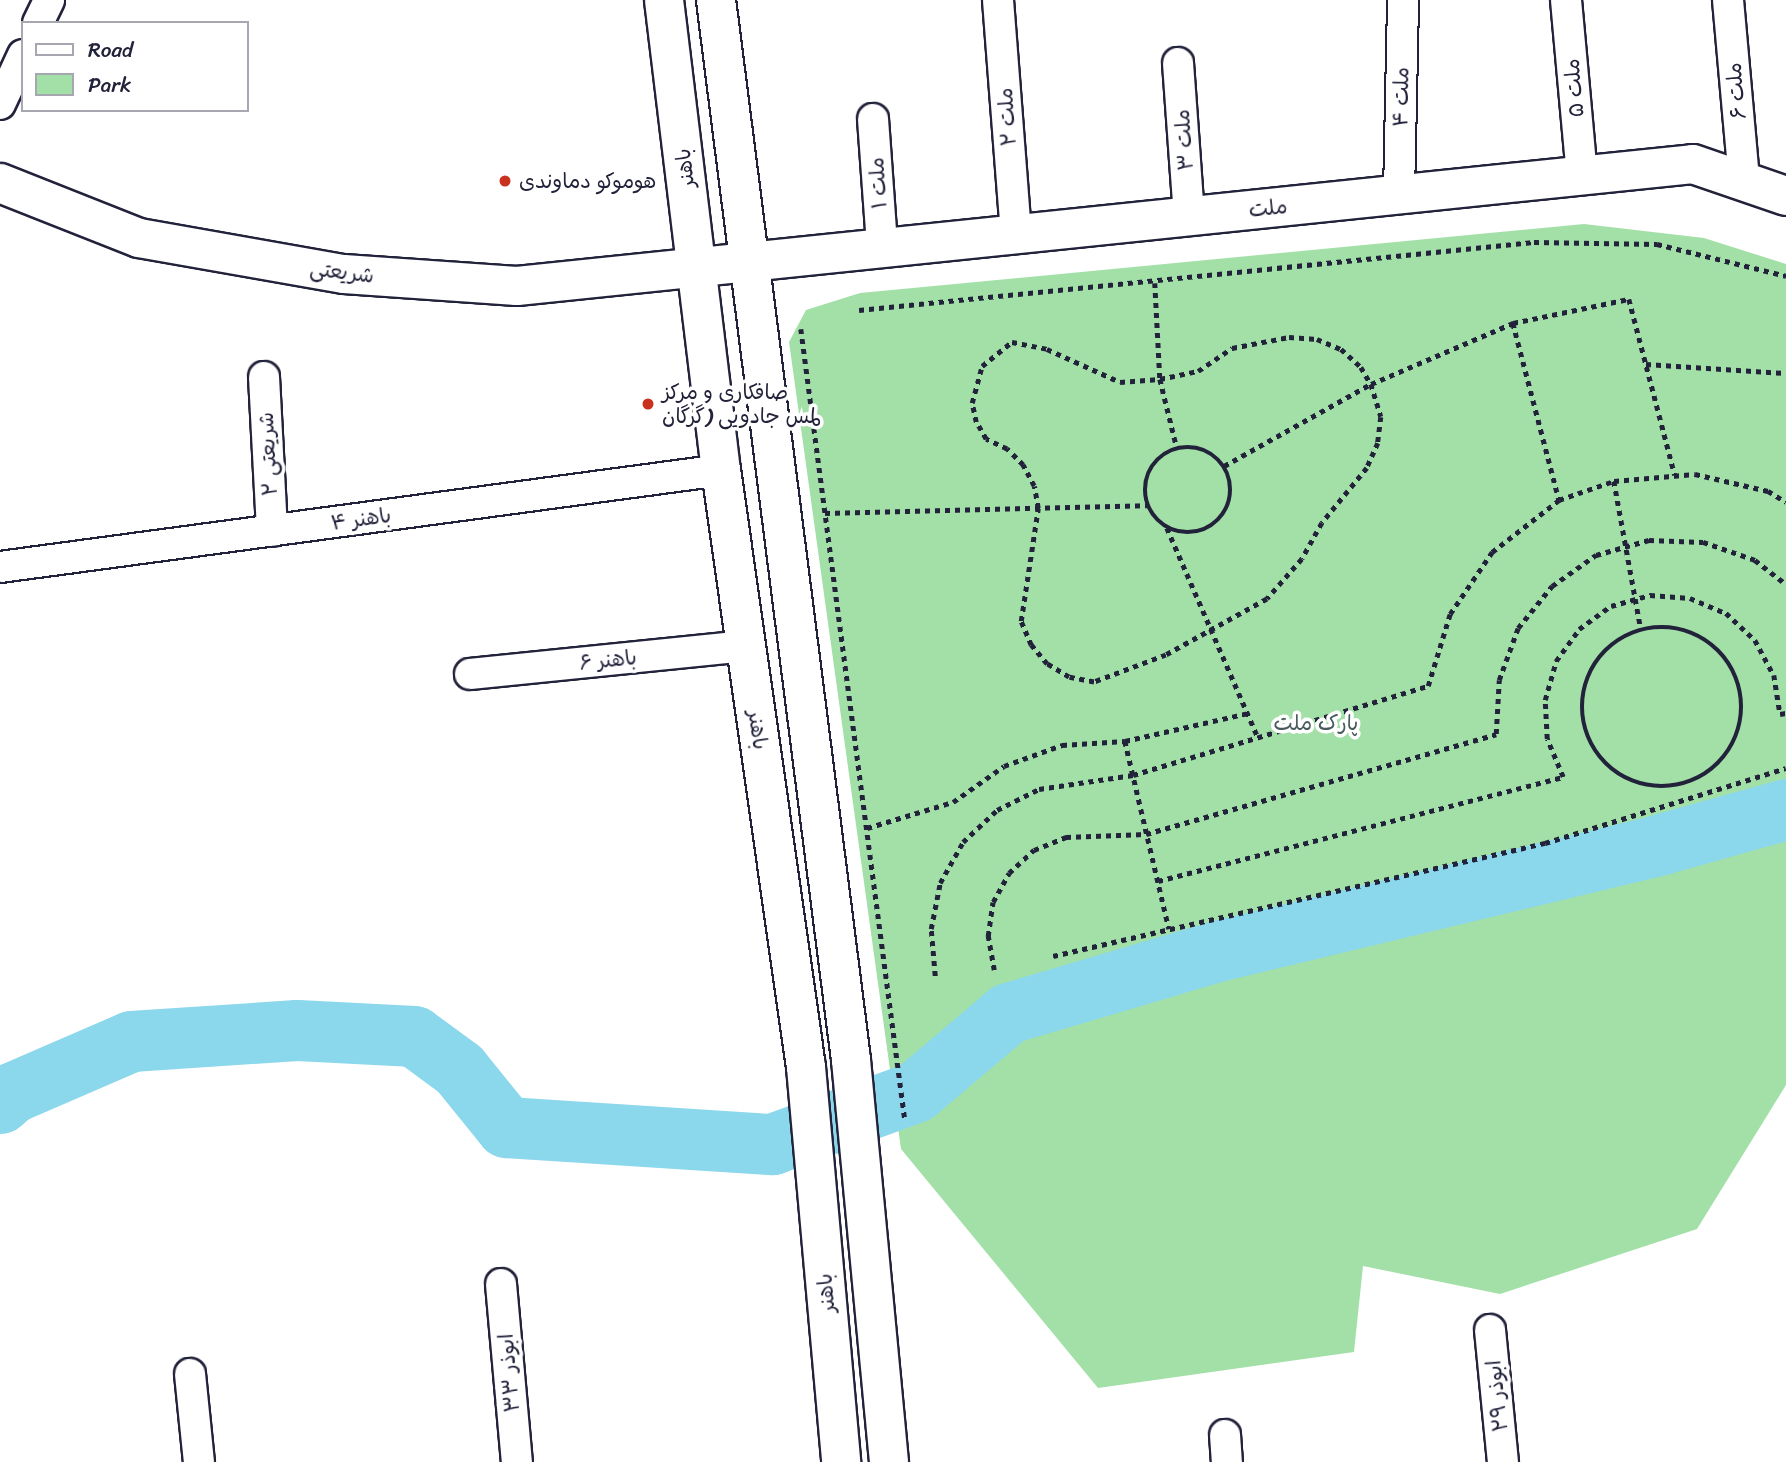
<!DOCTYPE html>
<meta charset="utf-8">
<style>
body{margin:0}
#map{position:relative;width:1786px;height:1462px;overflow:hidden;background:#fff;font-family:Sriracha,"Playpen Sans Arabic",sans-serif}
div>[style]{position:absolute}
[style*='--x']{left:calc(var(--x)*1px);top:calc(var(--y)*1px);width:calc(var(--w)*1px);rotate:calc(var(--a)*1deg)}
.green>*{inset:0;background:#a3e0a8}
.river>*{height:61px;margin:-30.5px;padding:0 30.5px;transform-origin:30.5px;border-radius:30.5px;background:#8bd7eb}
.path>*{height:4.5px;margin-top:-2.25px;transform-origin:0;background:repeating-linear-gradient(90deg,#22223b 0 5px,transparent 0 10px)}
.path>.ring{margin:-2.25px;padding:0;box-sizing:content-box;background:none;border:4.5px solid #22223b;border-radius:50%}
.roads{filter:drop-shadow(2px 0 #22223b) drop-shadow(-2px 0 #22223b) drop-shadow(0 2px #22223b) drop-shadow(0 -2px #22223b)}
.minor>*{height:30px;margin:-15px;padding:0 15px;transform-origin:15px;border-radius:15px;background:#fff}
.secondary>*{height:38px;margin:-19px;padding:0 19px;transform-origin:19px;border-radius:19px;background:#fff}
.dots>*{width:19px;height:19px;translate:-50% -50%;box-sizing:border-box;border:4px solid #fff;border-radius:50%}
span{translate:-50% -50%;white-space:nowrap;text-align:center;line-height:1.15;-webkit-text-stroke:7px #fff;paint-order:stroke}
.street-label{font-size:21px;color:#22223b}
.poi-label{font-size:21px;color:#22223b}
.left{translate:0 -50%;text-align:left}
.park-label{font-size:21px;color:#495b5c}
.legend{position:absolute;left:21px;top:21px;width:228px;height:91px;box-sizing:border-box;background:#fff;border:2px solid #a7a7b1;margin:0;padding:9px 12px;list-style:none;font-size:21px;color:#22223b}
.legend li{display:flex;align-items:center;gap:14px;height:35px}
.legend b{width:35px;border:2px solid #a7a7b1}
</style>
<div id="map">
<div class="green">
<div style="clip-path:polygon(1584px 224px,1704px 238px,1786px 264px,1786px 1085px,1697px 1229px,1500px 1294px,1363px 1266px,1354px 1352px,1098px 1388px,901px 1149px,789px 342px,806px 310px,860px 293px)"></div>
</div>
<div class="river">
<div style="--x:0;--y:1103;--w:15;--a:-42"></div>
<div style="--x:11;--y:1093;--w:131;--a:-23.4"></div>
<div style="--x:131;--y:1041;--w:166;--a:-3.8"></div>
<div style="--x:297;--y:1030;--w:117;--a:2.9"></div>
<div style="--x:414;--y:1036;--w:56;--a:36.3"></div>
<div style="--x:459;--y:1069;--w:75;--a:51"></div>
<div style="--x:506;--y:1127;--w:267;--a:3.7"></div>
<div style="--x:772;--y:1144;--w:152;--a:-20"></div>
<div style="--x:915;--y:1092;--w:122;--a:-40.3"></div>
<div style="--x:1008;--y:1013;--w:218;--a:-16.5"></div>
<div style="--x:1217;--y:951;--w:457;--a:-13.5"></div>
<div style="--x:1661;--y:844;--w:130;--a:-15.6"></div>
</div>
<div class="path">
<div style="--x:1155;--y:283;--w:96;--a:87"></div>
<div style="--x:1160;--y:379;--w:71;--a:76.2"></div>
<div style="--x:859;--y:310;--w:678;--a:-5.75"></div>
<div style="--x:1534;--y:242;--w:123;--a:0.9"></div>
<div style="--x:1657;--y:244;--w:133;--a:13.9"></div>
<div style="--x:1513;--y:323;--w:183;--a:75.4"></div>
<div style="--x:801;--y:329;--w:798;--a:82.51"></div>
<div style="--x:1289;--y:337;--w:28;--a:4"></div>
<div style="--x:1317;--y:339;--w:26;--a:23"></div>
<div style="--x:1341;--y:349;--w:27;--a:42"></div>
<div style="--x:1361;--y:367;--w:20;--a:60"></div>
<div style="--x:1371;--y:384;--w:34;--a:73"></div>
<div style="--x:1381;--y:417;--w:26;--a:97"></div>
<div style="--x:1378;--y:443;--w:27;--a:114"></div>
<div style="--x:1367;--y:468;--w:71;--a:129.3"></div>
<div style="--x:1322;--y:523;--w:41;--a:119.1"></div>
<div style="--x:1302;--y:559;--w:53;--a:131.2"></div>
<div style="--x:1267;--y:599;--w:115;--a:151"></div>
<div style="--x:1166;--y:655;--w:77;--a:159.4"></div>
<div style="--x:1094;--y:682;--w:25;--a:-169"></div>
<div style="--x:1069;--y:677;--w:26;--a:-149"></div>
<div style="--x:1047;--y:664;--w:25;--a:-130"></div>
<div style="--x:1031;--y:645;--w:26;--a:-113"></div>
<div style="--x:1021;--y:621;--w:114;--a:-81.4"></div>
<div style="--x:1038;--y:508;--w:22;--a:-100"></div>
<div style="--x:1034;--y:486;--w:24;--a:-118"></div>
<div style="--x:1023;--y:465;--w:23;--a:-135"></div>
<div style="--x:1007;--y:449;--w:23;--a:-155"></div>
<div style="--x:986;--y:439;--w:20;--a:-120"></div>
<div style="--x:976;--y:422;--w:19;--a:-102"></div>
<div style="--x:972;--y:403;--w:38;--a:-75"></div>
<div style="--x:982;--y:366;--w:38;--a:-39"></div>
<div style="--x:1012;--y:342;--w:36;--a:11"></div>
<div style="--x:1047;--y:349;--w:80;--a:24.3"></div>
<div style="--x:1120;--y:382;--w:40;--a:-4.3"></div>
<div style="--x:1160;--y:379;--w:39;--a:-12"></div>
<div style="--x:1198;--y:371;--w:41;--a:-34.1"></div>
<div style="--x:1232;--y:348;--w:58;--a:-10.9"></div>
<div style="--x:1646;--y:364;--w:140;--a:3.7"></div>
<div class="ring" style="left:1145px;top:447px;width:81.5px;height:81.5px"></div>
<div style="--x:1224;--y:466;--w:168;--a:-29.2"></div>
<div style="--x:1371;--y:384;--w:155;--a:-23.2"></div>
<div style="--x:1513;--y:323;--w:118;--a:-11.7"></div>
<div style="--x:1629;--y:299;--w:182;--a:75.4"></div>
<div style="--x:1614;--y:481;--w:150;--a:79.7"></div>
<div style="--x:825;--y:513;--w:322;--a:-1.4"></div>
<div style="--x:1167;--y:528;--w:228;--a:66.5"></div>
<div class="ring" style="left:1582px;top:627px;width:155.5px;height:155.5px"></div>
<div style="--x:1125;--y:741;--w:193;--a:76.8"></div>
<div style="--x:867;--y:828;--w:90;--a:-16.8"></div>
<div style="--x:953;--y:802;--w:62;--a:-35.2"></div>
<div style="--x:1004;--y:766;--w:62;--a:-19.9"></div>
<div style="--x:1062;--y:745;--w:63;--a:-3.6"></div>
<div style="--x:1125;--y:741;--w:126;--a:-12.8"></div>
<div style="--x:1158;--y:881;--w:418;--a:-14.4"></div>
<div style="--x:1563;--y:777;--w:41;--a:-112.8"></div>
<div style="--x:1547;--y:739;--w:39;--a:-93"></div>
<div style="--x:1545;--y:700;--w:41;--a:-74.2"></div>
<div style="--x:1556;--y:661;--w:39;--a:-54"></div>
<div style="--x:1579;--y:629;--w:39;--a:-36"></div>
<div style="--x:1611;--y:606;--w:41;--a:-15.8"></div>
<div style="--x:1650;--y:595;--w:40;--a:4.3"></div>
<div style="--x:1690;--y:598;--w:39;--a:23"></div>
<div style="--x:1726;--y:613;--w:40;--a:43"></div>
<div style="--x:1755;--y:640;--w:40;--a:62"></div>
<div style="--x:1774;--y:675;--w:39;--a:81"></div>
<div style="--x:1780;--y:714;--w:6;--a:-9"></div>
<div style="--x:1053;--y:956;--w:505;--a:-12.94"></div>
<div style="--x:1545;--y:843;--w:252;--a:-17.3"></div>
<div style="--x:994;--y:970;--w:35;--a:-100"></div>
<div style="--x:988;--y:936;--w:34;--a:-82"></div>
<div style="--x:993;--y:902;--w:33;--a:-61"></div>
<div style="--x:1009;--y:873;--w:34;--a:-43"></div>
<div style="--x:1034;--y:850;--w:35;--a:-22"></div>
<div style="--x:1066;--y:837;--w:80;--a:-2.1"></div>
<div style="--x:1146;--y:834;--w:364;--a:-15.9"></div>
<div style="--x:1496;--y:734;--w:54;--a:-86.8"></div>
<div style="--x:1499;--y:680;--w:55;--a:-69.9"></div>
<div style="--x:1518;--y:628;--w:54;--a:-51"></div>
<div style="--x:1552;--y:586;--w:54;--a:-35.2"></div>
<div style="--x:1596;--y:555;--w:55;--a:-15.8"></div>
<div style="--x:1649;--y:540;--w:54;--a:2.1"></div>
<div style="--x:1703;--y:542;--w:55;--a:19.1"></div>
<div style="--x:1755;--y:560;--w:39;--a:38"></div>
<div style="--x:935;--y:976;--w:47;--a:-94.9"></div>
<div style="--x:931;--y:929;--w:47;--a:-78.9"></div>
<div style="--x:940;--y:883;--w:47;--a:-60.7"></div>
<div style="--x:963;--y:842;--w:47;--a:-43.3"></div>
<div style="--x:997;--y:810;--w:47;--a:-26.6"></div>
<div style="--x:1039;--y:789;--w:95;--a:-8.5"></div>
<div style="--x:1133;--y:775;--w:308;--a:-16.8"></div>
<div style="--x:1428;--y:686;--w:75;--a:-73"></div>
<div style="--x:1450;--y:614;--w:75;--a:-55.9"></div>
<div style="--x:1492;--y:552;--w:85;--a:-37.8"></div>
<div style="--x:1559;--y:500;--w:58;--a:-19.1"></div>
<div style="--x:1614;--y:481;--w:81;--a:-4.9"></div>
<div style="--x:1695;--y:474;--w:75;--a:13.1"></div>
<div style="--x:1768;--y:491;--w:21;--a:31"></div>
</div>
<div class="roads">
<div class="minor">
<div style="--x:998;--y:0;--w:235;--a:85.6"></div>
<div style="--x:1566;--y:0;--w:176;--a:84.8"></div>
<div style="--x:1728;--y:0;--w:182;--a:84.9"></div>
<div style="--x:38;--y:23;--w:25;--a:-64"></div>
<div style="--x:1178;--y:63;--w:153;--a:85.9"></div>
<div style="--x:0;--y:104;--w:54;--a:-64.9"></div>
<div style="--x:873;--y:119;--w:127;--a:85.9"></div>
<div style="--x:1399;--y:194;--w:194;--a:-88.8"></div>
<div style="--x:264;--y:377;--w:154;--a:87"></div>
<div style="--x:0;--y:567;--w:727;--a:-7.66"></div>
<div style="--x:470;--y:674;--w:277;--a:-5.8"></div>
<div style="--x:501;--y:1284;--w:179;--a:84.9"></div>
<div style="--x:1490;--y:1330;--w:133;--a:84.4"></div>
<div style="--x:190;--y:1374;--w:88;--a:84.2"></div>
<div style="--x:1225;--y:1435;--w:27;--a:86"></div>
</div>
<div class="secondary">
<div style="--x:664;--y:0;--w:473;--a:83.1"></div>
<div style="--x:721;--y:470;--w:603;--a:81.9"></div>
<div style="--x:806;--y:1067;--w:397;--a:84.9"></div>
<div style="--x:716;--y:0;--w:1069;--a:82.74"></div>
<div style="--x:851;--y:1060;--w:404;--a:84.6"></div>
<div style="--x:0;--y:183;--w:149;--a:21.6"></div>
<div style="--x:139;--y:238;--w:208;--a:10"></div>
<div style="--x:344;--y:274;--w:173;--a:4"></div>
<div style="--x:517;--y:286;--w:1182;--a:-5.92"></div>
<div style="--x:1693;--y:164;--w:98;--a:19"></div>
</div>
</div>
<div class="dots">
<div style="left:505px;top:181px;background:#c8321e"></div>
<div style="left:648px;top:404px;background:#c8321e"></div>
</div>
<div class="street-label">
<span style="left:1574px;top:88px;rotate:-95deg">۵ ملت</span>
<span style="left:1736px;top:91px;rotate:-95deg">۶ ملت</span>
<span style="left:1401px;top:97px;rotate:-89deg">۴ ملت</span>
<span style="left:1007px;top:117px;rotate:-94deg">۲ ملت</span>
<span style="left:1184px;top:140px;rotate:-94deg">۳ ملت</span>
<span style="left:685px;top:168px;rotate:-97deg">باهنر</span>
<span style="left:878px;top:183px;rotate:-94deg">ملت ۱</span>
<span style="left:1268px;top:208px;rotate:-6deg">ملت</span>
<span style="left:342px;top:272px;rotate:7deg">شریعتی</span>
<span style="left:268px;top:454px;rotate:-93deg">۲ شریعتی</span>
<span style="left:361px;top:519px;rotate:-8deg">۴ باهنر</span>
<span style="left:608px;top:660px;rotate:-6deg">۶ باهنر</span>
<span style="left:758px;top:730px;rotate:82deg">باهنر</span>
<span style="left:826px;top:1293px;rotate:-95deg">باهنر</span>
<span style="left:509px;top:1373px;rotate:-95deg">ابوذر ۳۳</span>
<span style="left:1497px;top:1396px;rotate:-96deg">ابوذر ۲۹</span>
</div>
<div class="poi-label">
<span class="left" style="left:519px;top:181px">هوموکو دماوندی</span>
<span class="left" style="left:662px;top:404px">صافکاری و مرکز<br>لمس جادویی (گرگان</span>
</div>
<div class="park-label">
<span style="left:1316px;top:723px">پارک ملت</span>
</div>
<ul class="legend">
<li><b style="height:9px;background:#fff"></b>Road</li>
<li><b style="height:19px;background:#a3e0a8"></b>Park</li>
</ul>
</div>
